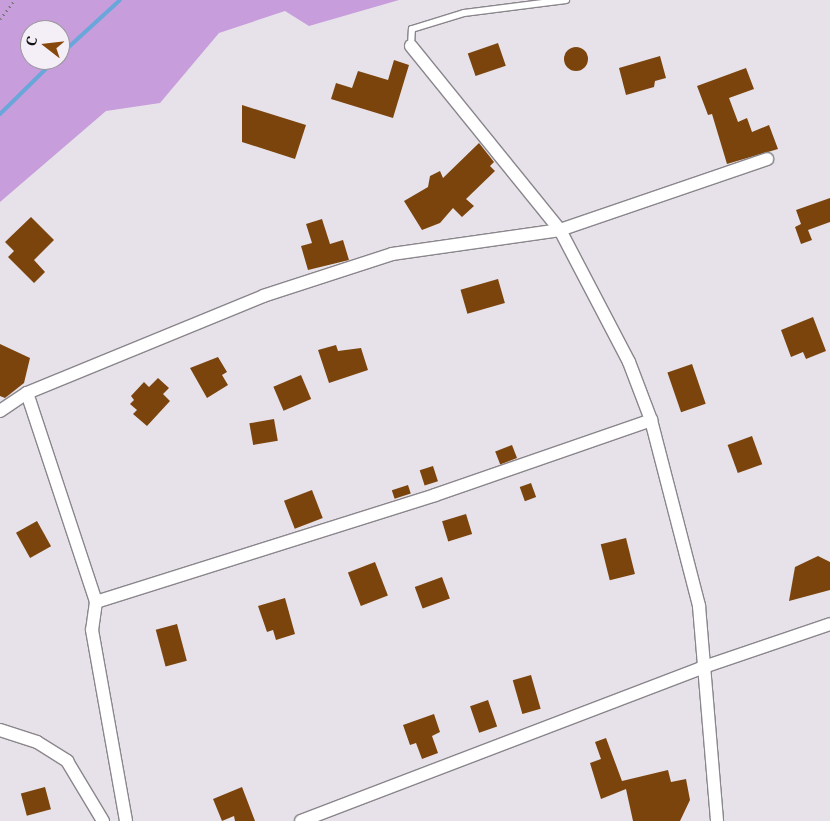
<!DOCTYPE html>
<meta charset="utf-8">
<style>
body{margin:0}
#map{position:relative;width:830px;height:821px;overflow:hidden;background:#e7e2e9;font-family:"Noto Serif",serif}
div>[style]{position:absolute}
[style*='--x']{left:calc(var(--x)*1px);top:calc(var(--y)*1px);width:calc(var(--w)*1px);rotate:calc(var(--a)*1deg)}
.forest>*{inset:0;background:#c79ddc}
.stream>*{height:4px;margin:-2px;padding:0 2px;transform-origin:2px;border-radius:2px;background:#69a6da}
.building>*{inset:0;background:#7b440d;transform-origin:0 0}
.round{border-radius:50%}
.path>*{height:2.5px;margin-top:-1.25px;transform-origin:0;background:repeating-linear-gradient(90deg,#7c797d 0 1px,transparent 0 5px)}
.roads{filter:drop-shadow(1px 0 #8a868c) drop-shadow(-1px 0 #8a868c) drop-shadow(0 1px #8a868c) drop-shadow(0 -1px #8a868c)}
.lane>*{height:6px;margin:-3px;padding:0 3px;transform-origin:3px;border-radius:3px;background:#fff}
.street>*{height:12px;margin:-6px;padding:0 6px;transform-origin:6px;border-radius:6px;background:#fff}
span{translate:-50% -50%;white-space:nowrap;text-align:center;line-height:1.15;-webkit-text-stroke:5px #f4eff6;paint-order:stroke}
.north{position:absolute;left:20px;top:20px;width:50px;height:50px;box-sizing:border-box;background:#f4eff6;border:1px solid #9a969b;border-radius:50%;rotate:286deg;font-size:14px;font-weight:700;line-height:20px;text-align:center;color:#121113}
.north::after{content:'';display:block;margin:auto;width:18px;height:22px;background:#87480d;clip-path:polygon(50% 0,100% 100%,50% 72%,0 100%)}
</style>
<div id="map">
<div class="forest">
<div style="clip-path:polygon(evenodd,0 0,399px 0,309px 26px,285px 11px,219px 33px,160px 103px,106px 111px,0 202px,0 0,30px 30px,60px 30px,60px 60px,30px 60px,30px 30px)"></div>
</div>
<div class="stream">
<div style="--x:60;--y:55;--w:81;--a:-42.5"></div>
<div style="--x:0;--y:114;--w:77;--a:-44.5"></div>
</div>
<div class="building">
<div style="left:498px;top:43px;width:24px;height:32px;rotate:71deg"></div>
<div class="round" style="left:564px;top:47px;width:24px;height:24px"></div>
<div style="clip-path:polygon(660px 56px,666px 78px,655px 81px,654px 87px,626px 95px,619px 68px)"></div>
<div style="clip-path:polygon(394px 60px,409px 65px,393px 118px,331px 99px,336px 83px,352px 88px,358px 71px,388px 80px)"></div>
<div style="clip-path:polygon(746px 68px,754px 89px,729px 98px,738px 122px,747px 118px,752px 132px,769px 125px,778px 149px,727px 164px,712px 114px,708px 115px,697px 86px)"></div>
<div style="clip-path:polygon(242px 105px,306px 125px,295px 159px,242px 142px)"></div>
<div style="clip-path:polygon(479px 143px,494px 162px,490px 166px,495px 171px,466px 199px,474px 206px,462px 217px,453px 208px,440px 223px,422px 230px,404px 201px,428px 187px,430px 176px,440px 171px,443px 178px)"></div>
<div style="clip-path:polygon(830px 198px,830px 222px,808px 230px,812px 240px,801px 244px,795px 227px,801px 224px,796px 210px)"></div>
<div style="clip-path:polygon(31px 217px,54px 240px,34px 260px,45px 272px,34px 283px,8px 257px,14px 251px,5px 242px)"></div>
<div style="clip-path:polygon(322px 219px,330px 244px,343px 240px,349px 260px,308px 270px,301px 246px,312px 243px,306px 224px)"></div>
<div style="left:498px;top:279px;width:25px;height:39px;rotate:74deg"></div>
<div style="clip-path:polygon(813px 317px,826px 351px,806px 359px,803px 352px,791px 357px,781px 330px)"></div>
<div style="clip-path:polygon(0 344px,30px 358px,24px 383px,5px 398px,0 396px)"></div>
<div style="clip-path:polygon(336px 345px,338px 351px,361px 348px,368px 370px,329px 383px,318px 350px)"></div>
<div style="clip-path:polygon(218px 357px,227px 372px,222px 375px,228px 385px,207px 398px,190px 368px)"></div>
<div style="left:692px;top:364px;width:42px;height:26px;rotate:71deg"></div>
<div style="left:301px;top:375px;width:26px;height:30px;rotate:67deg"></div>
<div style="clip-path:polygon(158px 378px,169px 388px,163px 394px,170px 401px,147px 426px,133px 414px,137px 410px,130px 404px,134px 400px,131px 396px,144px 382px,149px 387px)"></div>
<div style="left:274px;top:419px;width:22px;height:25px;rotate:80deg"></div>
<div style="left:752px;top:436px;width:30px;height:26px;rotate:70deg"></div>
<div style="left:512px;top:445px;width:14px;height:18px;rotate:69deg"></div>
<div style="left:433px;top:466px;width:16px;height:14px;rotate:72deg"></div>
<div style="left:531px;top:483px;width:15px;height:12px;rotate:70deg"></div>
<div style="left:408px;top:485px;width:9px;height:17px;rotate:72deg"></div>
<div style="left:312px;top:490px;width:30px;height:30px;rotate:69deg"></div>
<div style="left:466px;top:514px;width:21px;height:25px;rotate:73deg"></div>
<div style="left:37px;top:521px;width:29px;height:24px;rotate:61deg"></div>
<div style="left:626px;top:538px;width:37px;height:26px;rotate:76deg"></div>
<div style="clip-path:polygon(818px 556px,830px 562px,830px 590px,789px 601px,795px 567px)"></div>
<div style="left:375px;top:562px;width:36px;height:29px;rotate:69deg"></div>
<div style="left:442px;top:577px;width:23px;height:29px;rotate:70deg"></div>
<div style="clip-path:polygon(285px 598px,295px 634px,276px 640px,273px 630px,267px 632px,258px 606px)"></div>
<div style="left:177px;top:624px;width:38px;height:22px;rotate:75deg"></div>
<div style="left:531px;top:675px;width:35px;height:19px;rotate:74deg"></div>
<div style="left:488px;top:700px;width:28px;height:19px;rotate:71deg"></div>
<div style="clip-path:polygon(434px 714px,440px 732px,432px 736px,438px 753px,422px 759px,416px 743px,410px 745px,403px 725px)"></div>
<div style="clip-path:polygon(606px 738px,622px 781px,668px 770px,671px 782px,686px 779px,690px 800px,680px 821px,633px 821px,626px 789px,601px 799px,590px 763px,601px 759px,595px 742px)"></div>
<div style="left:45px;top:787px;width:23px;height:25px;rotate:75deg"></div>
<div style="clip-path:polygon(242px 787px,255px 821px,235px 821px,234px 816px,222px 821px,213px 799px)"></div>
</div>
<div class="path">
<div style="--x:0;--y:19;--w:24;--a:-52"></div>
</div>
<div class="roads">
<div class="lane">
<div style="--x:411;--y:46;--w:17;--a:-87"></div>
<div style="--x:412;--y:29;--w:54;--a:-17.1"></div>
<div style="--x:464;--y:13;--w:103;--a:-7.3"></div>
</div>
<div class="street">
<div style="--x:411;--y:46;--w:237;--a:51"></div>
<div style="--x:560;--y:230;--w:149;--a:62.4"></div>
<div style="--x:629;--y:362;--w:62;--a:69.2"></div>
<div style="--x:651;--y:420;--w:192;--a:75.5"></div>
<div style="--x:699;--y:606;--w:216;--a:85.2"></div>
<div style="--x:27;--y:393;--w:220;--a:71.7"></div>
<div style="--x:96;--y:602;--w:28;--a:98"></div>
<div style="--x:92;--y:630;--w:194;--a:79.9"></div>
<div style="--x:0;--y:411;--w:32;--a:-34"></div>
<div style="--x:27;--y:393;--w:255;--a:-22.3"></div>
<div style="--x:263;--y:296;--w:136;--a:-18"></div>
<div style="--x:392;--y:254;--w:170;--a:-8.1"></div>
<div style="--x:560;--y:230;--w:219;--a:-18.9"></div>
<div style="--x:96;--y:602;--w:355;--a:-17.5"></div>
<div style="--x:435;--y:495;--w:229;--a:-19.1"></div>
<div style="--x:0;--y:730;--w:39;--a:18"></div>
<div style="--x:37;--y:742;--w:36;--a:32"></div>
<div style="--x:67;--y:761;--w:70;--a:59"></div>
<div style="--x:301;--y:821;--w:428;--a:-20.9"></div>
<div style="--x:701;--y:668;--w:136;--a:-18.8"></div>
</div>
</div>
<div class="north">С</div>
</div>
